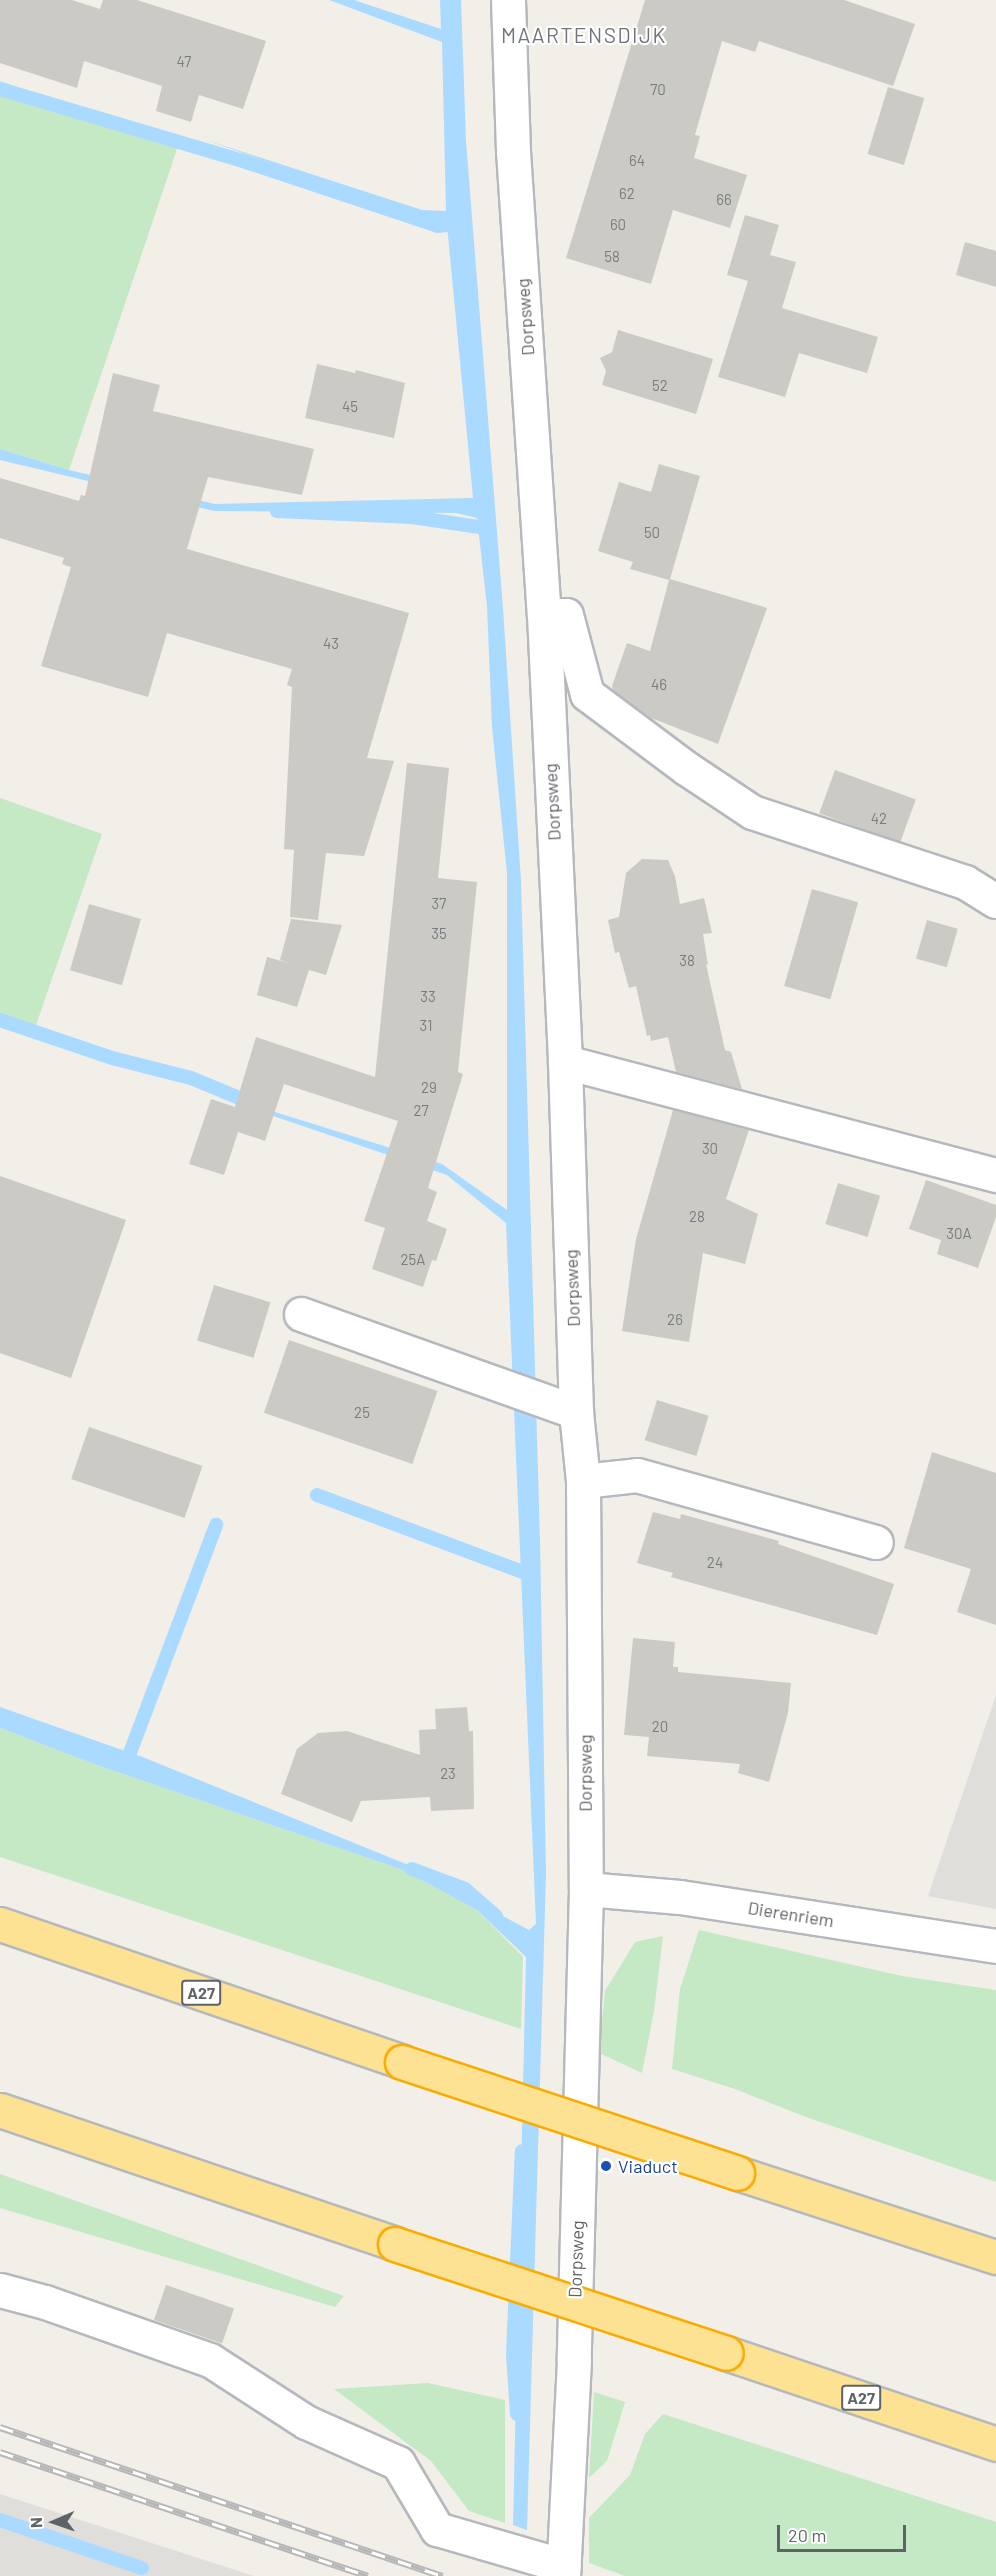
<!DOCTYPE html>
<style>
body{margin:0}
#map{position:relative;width:996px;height:2576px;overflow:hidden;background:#f1efe8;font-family:Barlow,sans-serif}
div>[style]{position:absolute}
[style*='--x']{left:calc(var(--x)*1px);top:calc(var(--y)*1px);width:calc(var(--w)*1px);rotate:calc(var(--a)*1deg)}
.industrial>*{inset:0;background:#e0deda}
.green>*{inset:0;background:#c5e8c5}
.water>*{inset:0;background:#aadaff}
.stream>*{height:14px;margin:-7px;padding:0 7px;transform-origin:7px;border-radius:7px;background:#aadaff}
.building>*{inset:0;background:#cccac5;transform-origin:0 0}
.roads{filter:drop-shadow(2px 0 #b5b8bc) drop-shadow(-2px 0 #b5b8bc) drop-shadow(0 2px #b5b8bc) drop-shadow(0 -2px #b5b8bc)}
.minor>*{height:33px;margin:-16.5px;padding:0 16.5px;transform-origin:16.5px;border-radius:16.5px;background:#fff}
.highway>*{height:33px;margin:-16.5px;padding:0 16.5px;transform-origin:16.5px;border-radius:16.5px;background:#fde293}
.rail>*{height:7px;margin-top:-3.5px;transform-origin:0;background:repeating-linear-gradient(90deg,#fff 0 14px,#b6b7b8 0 28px);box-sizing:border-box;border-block:2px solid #b6b7b8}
.bridges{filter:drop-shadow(2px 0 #f9ab00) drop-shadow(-2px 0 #f9ab00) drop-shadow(0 2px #f9ab00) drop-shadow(0 -2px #f9ab00)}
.highway-bridge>*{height:33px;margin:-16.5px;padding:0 16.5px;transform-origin:16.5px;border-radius:16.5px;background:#fde293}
.dots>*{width:16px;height:16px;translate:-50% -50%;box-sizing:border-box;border:3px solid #fff;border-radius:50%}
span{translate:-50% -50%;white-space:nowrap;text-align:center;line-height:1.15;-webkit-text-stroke:4.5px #fff;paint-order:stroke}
.number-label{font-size:15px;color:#7a7d7f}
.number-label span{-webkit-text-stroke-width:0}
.shield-label span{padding:2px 4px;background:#fff;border:2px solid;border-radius:4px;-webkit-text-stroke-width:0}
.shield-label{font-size:16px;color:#5f6368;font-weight:700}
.street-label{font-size:18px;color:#5f6368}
.transit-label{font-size:18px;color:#164399}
.left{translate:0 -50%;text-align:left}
.quarter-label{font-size:21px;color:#70757a;letter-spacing:1.5px}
.north{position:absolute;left:24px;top:2492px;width:60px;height:60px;-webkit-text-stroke:4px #fff;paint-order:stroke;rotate:268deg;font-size:16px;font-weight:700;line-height:24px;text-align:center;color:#5f6368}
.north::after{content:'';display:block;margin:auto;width:21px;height:27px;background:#5f6368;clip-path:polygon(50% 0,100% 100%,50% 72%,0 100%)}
.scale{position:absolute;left:777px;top:2525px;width:129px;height:27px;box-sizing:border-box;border:3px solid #5f6368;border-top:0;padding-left:8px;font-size:18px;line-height:21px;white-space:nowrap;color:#5f6368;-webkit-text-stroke:4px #fff;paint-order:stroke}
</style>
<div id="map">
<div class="industrial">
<div style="clip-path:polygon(996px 1695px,996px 1909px,928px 1896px)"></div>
<div style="clip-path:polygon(0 2494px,254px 2576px,0 2576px)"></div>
</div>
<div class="green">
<div style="clip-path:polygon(0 81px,179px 143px,69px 470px,0 449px)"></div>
<div style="clip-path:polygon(0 798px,102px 834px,35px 1028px,0 1016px)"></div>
<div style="clip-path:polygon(0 1728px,94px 1764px,403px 1870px,477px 1910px,523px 1957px,521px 2029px,0 1857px)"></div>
<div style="clip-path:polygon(699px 1930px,902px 1976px,996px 1990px,996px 2182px,806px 2117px,735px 2089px,672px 2069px,680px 1989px)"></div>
<div style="clip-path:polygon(663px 1936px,654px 2011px,642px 2073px,599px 2053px,605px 1991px,635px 1942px)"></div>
<div style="clip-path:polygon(0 2174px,344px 2296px,335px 2307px,0 2208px)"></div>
<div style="clip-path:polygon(428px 2383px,505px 2400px,505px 2523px,469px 2511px,431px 2461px,334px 2389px)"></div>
<div style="clip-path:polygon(594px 2392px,625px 2402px,607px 2461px,589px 2478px)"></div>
<div style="clip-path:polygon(663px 2414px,996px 2522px,996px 2576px,625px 2576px,589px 2563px,589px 2518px,630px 2475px,645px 2434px)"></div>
</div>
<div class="water">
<div style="clip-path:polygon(329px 0,354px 0,441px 29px,440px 0,461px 0,466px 141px,503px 608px,521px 881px,540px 1541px,546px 1873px,527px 2530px,513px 2525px,526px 1957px,477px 1910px,403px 1870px,94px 1764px,0 1728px,0 1707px,145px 1758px,406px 1864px,529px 1930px,536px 1924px,506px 1223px,447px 1175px,220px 1098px,220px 1095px,442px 1164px,507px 1210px,507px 873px,492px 727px,487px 606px,477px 518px,456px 513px,214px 511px,0 460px,0 449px,69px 470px,215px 504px,473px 498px,447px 225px,203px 139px,422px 210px,446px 211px,442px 42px)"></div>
</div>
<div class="stream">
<div style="--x:0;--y:89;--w:257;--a:16.5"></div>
<div style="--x:246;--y:162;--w:202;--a:18.4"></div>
<div style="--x:438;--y:226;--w:16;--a:-7"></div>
<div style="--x:277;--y:511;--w:135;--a:2.5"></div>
<div style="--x:412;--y:517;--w:75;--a:8.5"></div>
<div style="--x:0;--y:1020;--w:118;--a:18.7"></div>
<div style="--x:112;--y:1058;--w:81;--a:14.2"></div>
<div style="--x:191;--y:1078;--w:68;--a:22.4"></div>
<div style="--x:317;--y:1495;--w:228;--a:20.5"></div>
<div style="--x:125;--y:1766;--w:258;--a:-69.3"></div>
<div style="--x:412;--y:1869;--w:57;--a:20.7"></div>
<div style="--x:465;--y:1889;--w:41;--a:41.1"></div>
<div style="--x:517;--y:2414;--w:60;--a:-93.8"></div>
<div style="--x:513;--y:2354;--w:203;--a:-87.5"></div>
<div style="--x:0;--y:2520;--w:150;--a:18.7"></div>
</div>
<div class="building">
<div style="clip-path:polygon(0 0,72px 0,100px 9px,103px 0,137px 0,266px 41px,243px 109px,199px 95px,191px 122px,156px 111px,162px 86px,84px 61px,77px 88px,0 63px)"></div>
<div style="clip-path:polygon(645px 0,844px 0,915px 24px,893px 86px,759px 41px,755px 52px,722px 41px,695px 135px,700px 136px,694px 158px,747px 175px,730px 228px,673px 210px,651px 284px,566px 258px)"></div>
<div style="left:888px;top:87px;width:38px;height:70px;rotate:17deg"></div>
<div style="clip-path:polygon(745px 215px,779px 225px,770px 255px,796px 262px,782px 308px,878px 337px,867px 373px,799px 353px,785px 397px,718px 377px,748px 281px,727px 275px)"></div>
<div style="clip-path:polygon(965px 242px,996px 251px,996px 287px,956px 275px)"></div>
<div style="clip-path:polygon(618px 330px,713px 359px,696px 414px,602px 385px,606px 371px,600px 358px,612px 352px)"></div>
<div style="clip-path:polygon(317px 364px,355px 373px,356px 370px,405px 383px,394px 438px,305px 418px)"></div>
<div style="clip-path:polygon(113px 373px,160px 385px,153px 411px,314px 449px,302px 495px,208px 477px,187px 549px,409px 613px,367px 758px,394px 761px,364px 856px,326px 853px,318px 920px,290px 917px,294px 850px,284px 849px,292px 687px,287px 685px,292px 669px,167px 633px,148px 697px,41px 666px,71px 567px,62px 564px,64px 558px,0 538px,0 478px,79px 501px,81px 495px,85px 496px)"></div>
<div style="clip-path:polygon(659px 464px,700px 476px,670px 579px,767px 608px,718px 744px,651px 718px,613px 690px,612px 686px,627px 643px,650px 651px,669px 580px,630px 569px,633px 562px,598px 551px,619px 482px,651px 492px)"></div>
<div style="clip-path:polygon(407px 763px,449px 768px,438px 878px,477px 882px,458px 1072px,463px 1074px,428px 1188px,437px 1192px,427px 1221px,447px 1229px,436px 1261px,432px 1260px,423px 1287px,372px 1269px,385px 1228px,364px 1221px,398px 1121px,284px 1084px,265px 1141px,238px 1132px,224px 1175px,189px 1164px,211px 1099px,235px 1107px,256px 1037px,375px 1077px)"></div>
<div style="left:835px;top:770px;width:86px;height:46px;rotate:20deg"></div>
<div style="clip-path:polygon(642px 859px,668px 860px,675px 876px,680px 904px,704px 898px,712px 933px,703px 934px,708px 965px,706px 964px,725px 1050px,731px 1052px,742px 1089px,676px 1072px,668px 1037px,651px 1041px,650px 1035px,647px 1036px,636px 986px,629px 988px,619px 952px,615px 953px,608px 920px,619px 917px,626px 873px)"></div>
<div style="left:812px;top:889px;width:48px;height:101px;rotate:16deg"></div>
<div style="left:89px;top:904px;width:54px;height:69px;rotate:16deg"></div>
<div style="clip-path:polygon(291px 919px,342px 925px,326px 975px,309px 970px,297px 1007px,257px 995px,267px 957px,292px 964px,280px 960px)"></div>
<div style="left:927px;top:920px;width:32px;height:40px;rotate:16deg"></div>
<div style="clip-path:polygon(673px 1110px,749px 1130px,726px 1199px,758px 1214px,745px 1264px,703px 1253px,689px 1342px,622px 1331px,636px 1239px)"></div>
<div style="clip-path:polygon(0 1176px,126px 1220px,71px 1378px,0 1353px)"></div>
<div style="clip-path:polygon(926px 1180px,996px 1205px,996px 1217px,978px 1268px,937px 1254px,941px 1240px,909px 1229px)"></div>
<div style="left:838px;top:1183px;width:44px;height:43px;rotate:17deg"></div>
<div style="left:214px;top:1285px;width:59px;height:58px;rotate:17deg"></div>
<div style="left:289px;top:1340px;width:157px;height:77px;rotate:19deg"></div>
<div style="left:657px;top:1400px;width:54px;height:42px;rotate:17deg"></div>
<div style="left:89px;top:1427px;width:120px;height:55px;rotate:19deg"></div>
<div style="clip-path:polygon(932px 1452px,996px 1473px,996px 1625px,957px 1612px,971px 1569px,904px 1548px)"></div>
<div style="clip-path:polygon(653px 1512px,680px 1519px,681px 1514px,779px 1541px,778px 1544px,894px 1584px,877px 1635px,671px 1577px,673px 1573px,637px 1563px)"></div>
<div style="clip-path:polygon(633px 1638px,675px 1642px,673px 1667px,678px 1667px,678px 1672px,791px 1683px,788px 1713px,769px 1782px,738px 1773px,740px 1764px,647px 1756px,649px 1737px,624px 1735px)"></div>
<div style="clip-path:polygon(467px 1707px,469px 1731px,473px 1731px,474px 1809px,431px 1811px,430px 1797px,361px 1801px,352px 1822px,281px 1794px,297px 1749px,318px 1733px,347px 1731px,420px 1755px,419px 1730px,436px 1729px,435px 1709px)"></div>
<div style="left:166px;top:2285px;width:72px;height:37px;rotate:19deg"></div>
</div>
<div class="roads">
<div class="minor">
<div style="--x:508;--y:0;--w:151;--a:88.1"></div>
<div style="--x:513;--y:151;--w:465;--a:86.2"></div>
<div style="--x:544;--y:615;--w:447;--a:87.3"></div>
<div style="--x:565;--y:1062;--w:350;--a:88.2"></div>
<div style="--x:576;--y:1412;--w:69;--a:84.2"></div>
<div style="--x:583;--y:1481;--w:408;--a:89.6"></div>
<div style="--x:586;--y:1889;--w:471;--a:91.5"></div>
<div style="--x:574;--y:2360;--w:216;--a:92.9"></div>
<div style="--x:544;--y:615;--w:22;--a:0"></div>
<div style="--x:566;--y:615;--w:82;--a:75.1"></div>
<div style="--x:587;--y:694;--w:124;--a:36.8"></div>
<div style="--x:686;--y:768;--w:79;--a:33.7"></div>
<div style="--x:752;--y:812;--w:224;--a:18.2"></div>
<div style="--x:965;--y:882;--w:36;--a:32"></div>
<div style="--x:565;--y:1062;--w:446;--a:14.7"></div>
<div style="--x:301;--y:1314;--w:292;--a:19.6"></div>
<div style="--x:583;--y:1481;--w:54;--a:-6.3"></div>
<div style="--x:637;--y:1475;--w:248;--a:15.7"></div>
<div style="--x:586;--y:1889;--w:94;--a:4.9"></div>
<div style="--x:680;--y:1897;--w:320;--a:8.8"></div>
<div style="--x:0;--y:2290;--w:47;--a:14.9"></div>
<div style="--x:45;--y:2302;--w:175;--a:19.4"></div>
<div style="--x:210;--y:2360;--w:114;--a:32.9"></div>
<div style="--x:306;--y:2422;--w:101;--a:24"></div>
<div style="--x:398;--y:2463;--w:77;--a:59.4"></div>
<div style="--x:437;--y:2529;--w:132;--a:16.2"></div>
</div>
<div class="highway">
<div style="--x:0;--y:1924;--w:425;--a:18.9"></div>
<div style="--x:0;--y:2110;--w:417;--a:18.7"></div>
<div style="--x:737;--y:2173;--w:272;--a:18"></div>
<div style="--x:726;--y:2353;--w:285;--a:18.6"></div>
</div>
</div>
<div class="rail">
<div style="--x:0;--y:2427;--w:467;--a:18.6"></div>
<div style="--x:0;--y:2452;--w:388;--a:18.6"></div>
</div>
<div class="bridges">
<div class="highway-bridge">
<div style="--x:402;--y:2062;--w:353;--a:18.3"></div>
<div style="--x:395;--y:2244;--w:348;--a:18.2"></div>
</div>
</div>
<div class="dots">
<div style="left:606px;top:2166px;background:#1a4fb4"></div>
</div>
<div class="number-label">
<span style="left:184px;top:62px">47</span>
<span style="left:658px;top:90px">70</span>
<span style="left:637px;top:161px">64</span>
<span style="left:627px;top:194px">62</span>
<span style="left:724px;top:200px">66</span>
<span style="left:618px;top:225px">60</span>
<span style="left:612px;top:257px">58</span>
<span style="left:660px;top:386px">52</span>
<span style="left:350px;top:407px">45</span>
<span style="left:652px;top:533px">50</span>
<span style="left:331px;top:644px">43</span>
<span style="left:659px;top:685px">46</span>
<span style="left:879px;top:819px">42</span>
<span style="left:439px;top:904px">37</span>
<span style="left:439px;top:934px">35</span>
<span style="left:687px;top:961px">38</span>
<span style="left:428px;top:997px">33</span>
<span style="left:426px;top:1026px">31</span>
<span style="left:429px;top:1088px">29</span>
<span style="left:421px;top:1111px">27</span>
<span style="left:710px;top:1149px">30</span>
<span style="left:697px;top:1217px">28</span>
<span style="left:959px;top:1234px">30A</span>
<span style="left:413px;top:1260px">25A</span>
<span style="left:675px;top:1320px">26</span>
<span style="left:362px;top:1413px">25</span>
<span style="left:715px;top:1563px">24</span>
<span style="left:660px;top:1727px">20</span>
<span style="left:448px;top:1774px">23</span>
</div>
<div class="shield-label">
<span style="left:201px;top:1993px">A27</span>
<span style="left:861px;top:2398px">A27</span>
</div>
<div class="street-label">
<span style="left:525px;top:317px;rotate:-94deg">Dorpsweg</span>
<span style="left:552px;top:802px;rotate:-93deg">Dorpsweg</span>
<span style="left:572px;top:1288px;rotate:-92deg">Dorpsweg</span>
<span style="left:585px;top:1773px;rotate:-90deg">Dorpsweg</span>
<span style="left:791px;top:1914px;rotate:9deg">Dierenriem</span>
<span style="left:576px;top:2259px;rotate:-88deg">Dorpsweg</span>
</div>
<div class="transit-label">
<span class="left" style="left:618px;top:2166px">Viaduct</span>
</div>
<div class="quarter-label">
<span style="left:584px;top:35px">MAARTENSDIJK</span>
</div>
<div class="north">N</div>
<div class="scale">20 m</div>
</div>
